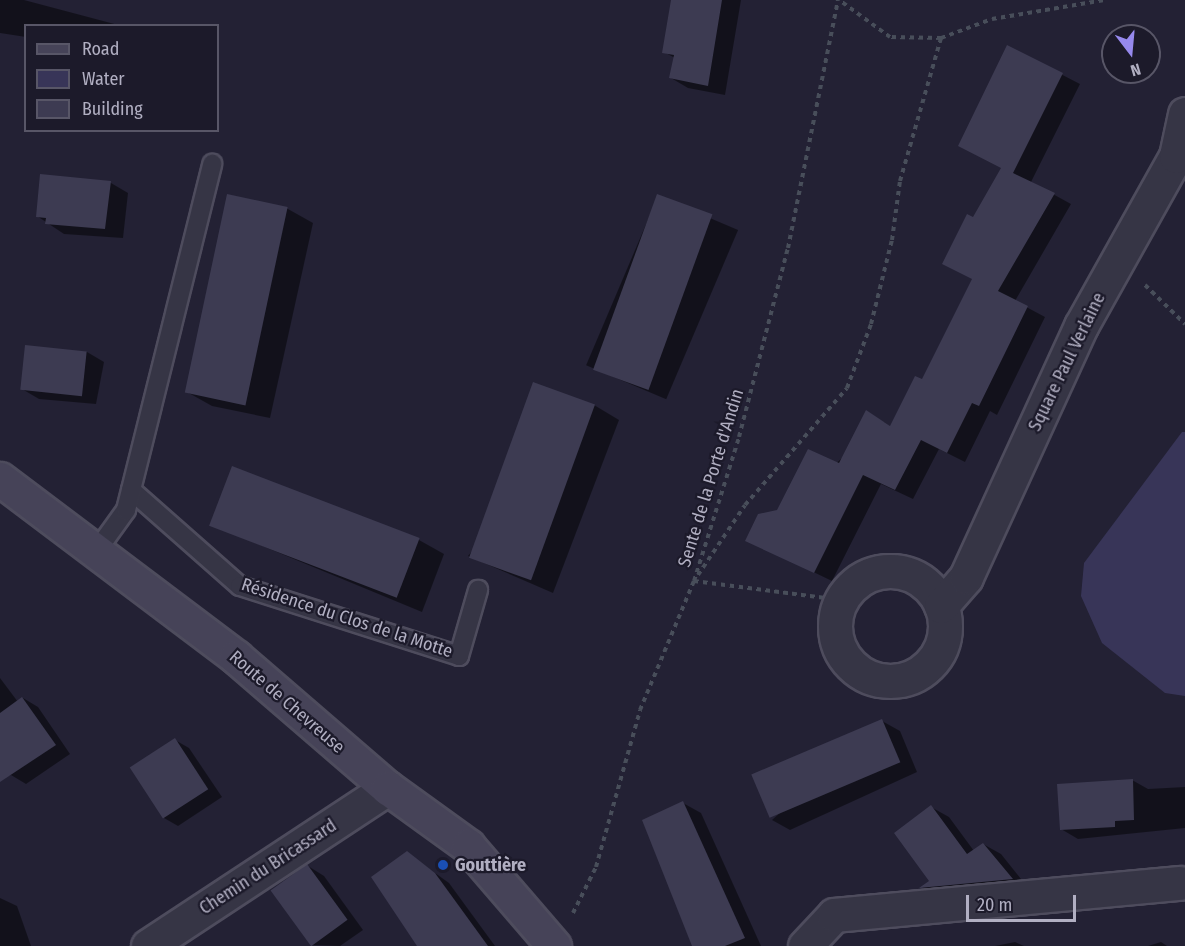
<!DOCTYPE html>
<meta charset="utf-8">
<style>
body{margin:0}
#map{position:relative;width:1185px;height:946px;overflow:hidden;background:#232134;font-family:"Fira Sans Condensed",sans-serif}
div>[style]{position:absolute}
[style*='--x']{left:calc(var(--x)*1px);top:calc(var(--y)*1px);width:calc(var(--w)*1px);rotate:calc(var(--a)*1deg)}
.water>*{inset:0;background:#383558}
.shadow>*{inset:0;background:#0007;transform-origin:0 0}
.building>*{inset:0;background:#3d3b52;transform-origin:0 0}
.path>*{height:4px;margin-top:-2px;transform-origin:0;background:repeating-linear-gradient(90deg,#484e5a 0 4.5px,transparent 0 9px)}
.roads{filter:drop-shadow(2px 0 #4e4c5d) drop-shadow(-2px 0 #4e4c5d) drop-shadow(0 2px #4e4c5d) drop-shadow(0 -2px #4e4c5d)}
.lane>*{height:18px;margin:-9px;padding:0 9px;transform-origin:9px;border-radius:9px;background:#363545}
.street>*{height:33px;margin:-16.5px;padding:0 16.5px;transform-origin:16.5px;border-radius:16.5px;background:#363545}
.street>.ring{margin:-16.5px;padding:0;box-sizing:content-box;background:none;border:33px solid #363545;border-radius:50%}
.secondary>*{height:33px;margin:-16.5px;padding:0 16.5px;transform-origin:16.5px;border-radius:16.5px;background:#464358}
.dots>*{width:16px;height:16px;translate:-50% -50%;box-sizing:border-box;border:3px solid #1c1a2a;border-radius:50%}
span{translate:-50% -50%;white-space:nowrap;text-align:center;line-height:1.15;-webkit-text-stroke:4.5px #1c1a2a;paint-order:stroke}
.street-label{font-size:18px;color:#b1afc2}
.poi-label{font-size:18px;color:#b1afc2;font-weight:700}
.left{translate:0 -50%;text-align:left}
.legend{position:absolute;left:24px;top:24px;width:195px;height:108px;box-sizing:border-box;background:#1c1a2a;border:2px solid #585667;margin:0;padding:8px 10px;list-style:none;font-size:18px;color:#b1afc2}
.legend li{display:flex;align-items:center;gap:12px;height:30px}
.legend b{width:30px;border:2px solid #585667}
.north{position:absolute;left:1101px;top:24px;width:60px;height:60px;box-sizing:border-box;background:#1c1a2a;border:2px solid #585667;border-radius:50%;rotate:164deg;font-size:16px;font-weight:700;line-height:24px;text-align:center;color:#b1afc2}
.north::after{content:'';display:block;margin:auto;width:21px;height:27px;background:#9689ed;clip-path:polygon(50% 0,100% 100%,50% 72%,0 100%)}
.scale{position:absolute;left:966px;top:895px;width:110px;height:27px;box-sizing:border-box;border:3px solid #b1afc2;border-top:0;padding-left:8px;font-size:18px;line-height:21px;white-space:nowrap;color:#b1afc2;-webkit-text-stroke:4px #1c1a2a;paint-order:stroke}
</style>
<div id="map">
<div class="water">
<div style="clip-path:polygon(1182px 432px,1185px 432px,1185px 696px,1165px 693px,1102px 643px,1081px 596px,1084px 563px)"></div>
</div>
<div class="shadow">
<div style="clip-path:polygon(0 0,24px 0,122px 26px,26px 26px,26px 37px,0 33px)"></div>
<div style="clip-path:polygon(673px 0,741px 0,725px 95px,688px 88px,671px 78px,675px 58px,664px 52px)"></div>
<div style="clip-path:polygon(1008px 47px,1080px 84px,1031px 182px,1071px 204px,1015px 301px,1045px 317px,997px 415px,990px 411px,965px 462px,939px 449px,913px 499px,881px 484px,832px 581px,747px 540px,884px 422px,891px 427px,922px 381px,974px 279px,974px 219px,1003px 168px)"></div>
<div style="clip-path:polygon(41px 176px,111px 183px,128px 193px,123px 238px,64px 234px,37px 216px)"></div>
<div style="clip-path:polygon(229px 195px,288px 209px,313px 223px,270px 418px,212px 406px,187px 392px)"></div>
<div style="left:658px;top:196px;width:87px;height:184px;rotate:23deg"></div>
<div style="clip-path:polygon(26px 347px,87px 352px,104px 362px,96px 404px,39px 399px,22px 389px)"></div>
<div style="clip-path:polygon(594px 405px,619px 420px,553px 593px,468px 556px)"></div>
<div style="clip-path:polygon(212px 525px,419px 540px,444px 554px,422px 612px)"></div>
<div style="clip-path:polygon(0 678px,18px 702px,23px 698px,38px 707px,70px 754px,26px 784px,11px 775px,0 778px)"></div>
<div style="clip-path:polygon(882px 721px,900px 731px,917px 772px,790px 830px,772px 820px)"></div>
<div style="clip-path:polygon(175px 740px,189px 748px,222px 797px,178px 826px,164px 818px)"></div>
<div style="clip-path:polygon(1132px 780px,1148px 789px,1185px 787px,1185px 828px,1078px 839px,1061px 829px)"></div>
<div style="clip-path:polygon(683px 803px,701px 813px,761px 946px,697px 946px)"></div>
<div style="clip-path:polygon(931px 807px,949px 817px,974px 851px,983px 844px,1001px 854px,1029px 889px,938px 897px,922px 888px,932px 881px)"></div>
<div style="clip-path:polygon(407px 853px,449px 883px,495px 946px,419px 946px)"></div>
<div style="clip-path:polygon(308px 866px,324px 876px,363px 930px,340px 946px,311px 945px)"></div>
<div style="clip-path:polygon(0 898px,17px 906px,31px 946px,0 946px)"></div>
<div style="clip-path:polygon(1015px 942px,1024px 946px,995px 946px)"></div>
<div style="clip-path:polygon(1161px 942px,1167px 946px,1148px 946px)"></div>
</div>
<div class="building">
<div style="clip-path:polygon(671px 0,722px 0,708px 86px,669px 78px,674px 55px,662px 53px)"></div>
<div style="clip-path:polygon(1007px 45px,1063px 73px,1013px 173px,1055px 193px,998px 291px,1028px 306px,979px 406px,972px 403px,947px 453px,921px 440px,895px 490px,863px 475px,814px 573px,745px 541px,758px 514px,777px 510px,808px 449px,839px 463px,866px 410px,890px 426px,915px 376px,922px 379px,972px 279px,942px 264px,967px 214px,973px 217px,1001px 168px,958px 146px)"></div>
<div style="clip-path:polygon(40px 174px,111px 181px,105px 229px,45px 224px,46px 218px,36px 217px)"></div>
<div style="left:227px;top:194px;width:62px;height:203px;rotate:12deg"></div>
<div style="left:657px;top:194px;width:59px;height:187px;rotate:20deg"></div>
<div style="left:25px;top:345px;width:62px;height:45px;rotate:6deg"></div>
<div style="left:533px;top:382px;width:66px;height:187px;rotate:20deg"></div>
<div style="left:232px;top:466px;width:201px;height:64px;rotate:21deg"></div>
<div style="clip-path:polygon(22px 697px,56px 745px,0 782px,0 713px)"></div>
<div style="left:882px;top:719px;width:47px;height:142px;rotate:67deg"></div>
<div style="left:175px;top:738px;width:61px;height:54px;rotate:57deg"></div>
<div style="clip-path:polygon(1133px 779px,1134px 820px,1115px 821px,1115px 827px,1060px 830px,1057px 784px)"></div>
<div style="clip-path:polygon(683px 801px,745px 938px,725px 946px,692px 946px,642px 820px)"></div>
<div style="clip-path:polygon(931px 805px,967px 854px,983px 843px,1013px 879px,919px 888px,929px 881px,894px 833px)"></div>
<div style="clip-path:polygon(407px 851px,435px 873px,488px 946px,417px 946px,371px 877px)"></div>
<div style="left:307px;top:864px;width:69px;height:45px;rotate:54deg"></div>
</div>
<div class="path">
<div style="--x:941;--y:38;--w:54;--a:-20.4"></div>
<div style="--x:992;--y:19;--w:114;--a:-9.6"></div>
<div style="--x:1145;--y:285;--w:56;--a:44.3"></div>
<div style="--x:698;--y:575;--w:84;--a:-56.1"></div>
<div style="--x:745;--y:505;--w:155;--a:-48.9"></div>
<div style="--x:847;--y:388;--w:68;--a:-69.4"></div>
<div style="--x:871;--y:324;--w:87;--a:-76"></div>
<div style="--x:892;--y:240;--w:60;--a:-82.3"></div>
<div style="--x:900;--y:181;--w:149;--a:-74"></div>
<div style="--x:941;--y:38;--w:51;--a:-178.9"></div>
<div style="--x:890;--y:37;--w:63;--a:-144"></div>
<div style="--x:694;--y:581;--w:148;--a:7.4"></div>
<div style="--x:573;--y:913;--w:51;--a:-63.4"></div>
<div style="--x:596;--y:867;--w:163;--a:-74.3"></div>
<div style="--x:640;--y:710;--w:140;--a:-67.3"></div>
<div style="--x:694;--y:581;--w:151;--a:-72.6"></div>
<div style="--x:739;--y:437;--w:195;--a:-75.5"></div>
<div style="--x:788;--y:248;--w:253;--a:-78.6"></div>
</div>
<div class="roads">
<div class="lane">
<div style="--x:131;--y:490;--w:145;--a:41.4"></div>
<div style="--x:240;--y:586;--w:230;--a:17.7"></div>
<div style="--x:459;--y:656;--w:69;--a:-73.9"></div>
<div style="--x:98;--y:549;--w:48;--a:-54.3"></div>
<div style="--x:126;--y:510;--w:357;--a:-76"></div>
</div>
<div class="street">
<div class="ring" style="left:835px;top:571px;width:77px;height:77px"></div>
<div style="--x:941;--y:606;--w:38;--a:-49"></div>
<div style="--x:966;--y:577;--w:276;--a:-65.4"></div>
<div style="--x:1081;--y:326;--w:195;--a:-60.8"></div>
<div style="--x:1176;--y:156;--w:43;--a:-77.9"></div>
<div style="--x:148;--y:946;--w:287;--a:-33.4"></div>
<div style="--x:805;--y:946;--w:42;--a:-46.9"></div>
<div style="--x:834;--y:915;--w:347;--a:-5.3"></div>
</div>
<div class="secondary">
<div style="--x:0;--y:479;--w:296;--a:37"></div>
<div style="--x:236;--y:657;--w:201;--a:40.8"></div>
<div style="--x:388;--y:788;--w:99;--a:35.9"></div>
<div style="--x:468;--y:846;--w:132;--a:49.3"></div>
</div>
</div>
<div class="dots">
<div style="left:443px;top:865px;background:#1a4fb4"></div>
</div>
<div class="street-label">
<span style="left:1067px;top:362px;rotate:-64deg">Square Paul Verlaine</span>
<span style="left:711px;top:478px;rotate:-73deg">Sente de la Porte d'Andin</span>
<span style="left:347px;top:618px;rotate:18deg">Résidence du Clos de la Motte</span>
<span style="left:287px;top:702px;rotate:41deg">Route de Chevreuse</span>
<span style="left:268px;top:867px;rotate:-33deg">Chemin du Bricassard</span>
</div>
<div class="poi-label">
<span class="left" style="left:455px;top:865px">Gouttière</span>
</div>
<ul class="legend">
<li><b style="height:8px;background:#464358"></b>Road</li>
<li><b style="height:16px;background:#383558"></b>Water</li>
<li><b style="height:16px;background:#3d3b52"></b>Building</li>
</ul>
<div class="north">N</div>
<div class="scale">20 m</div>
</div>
